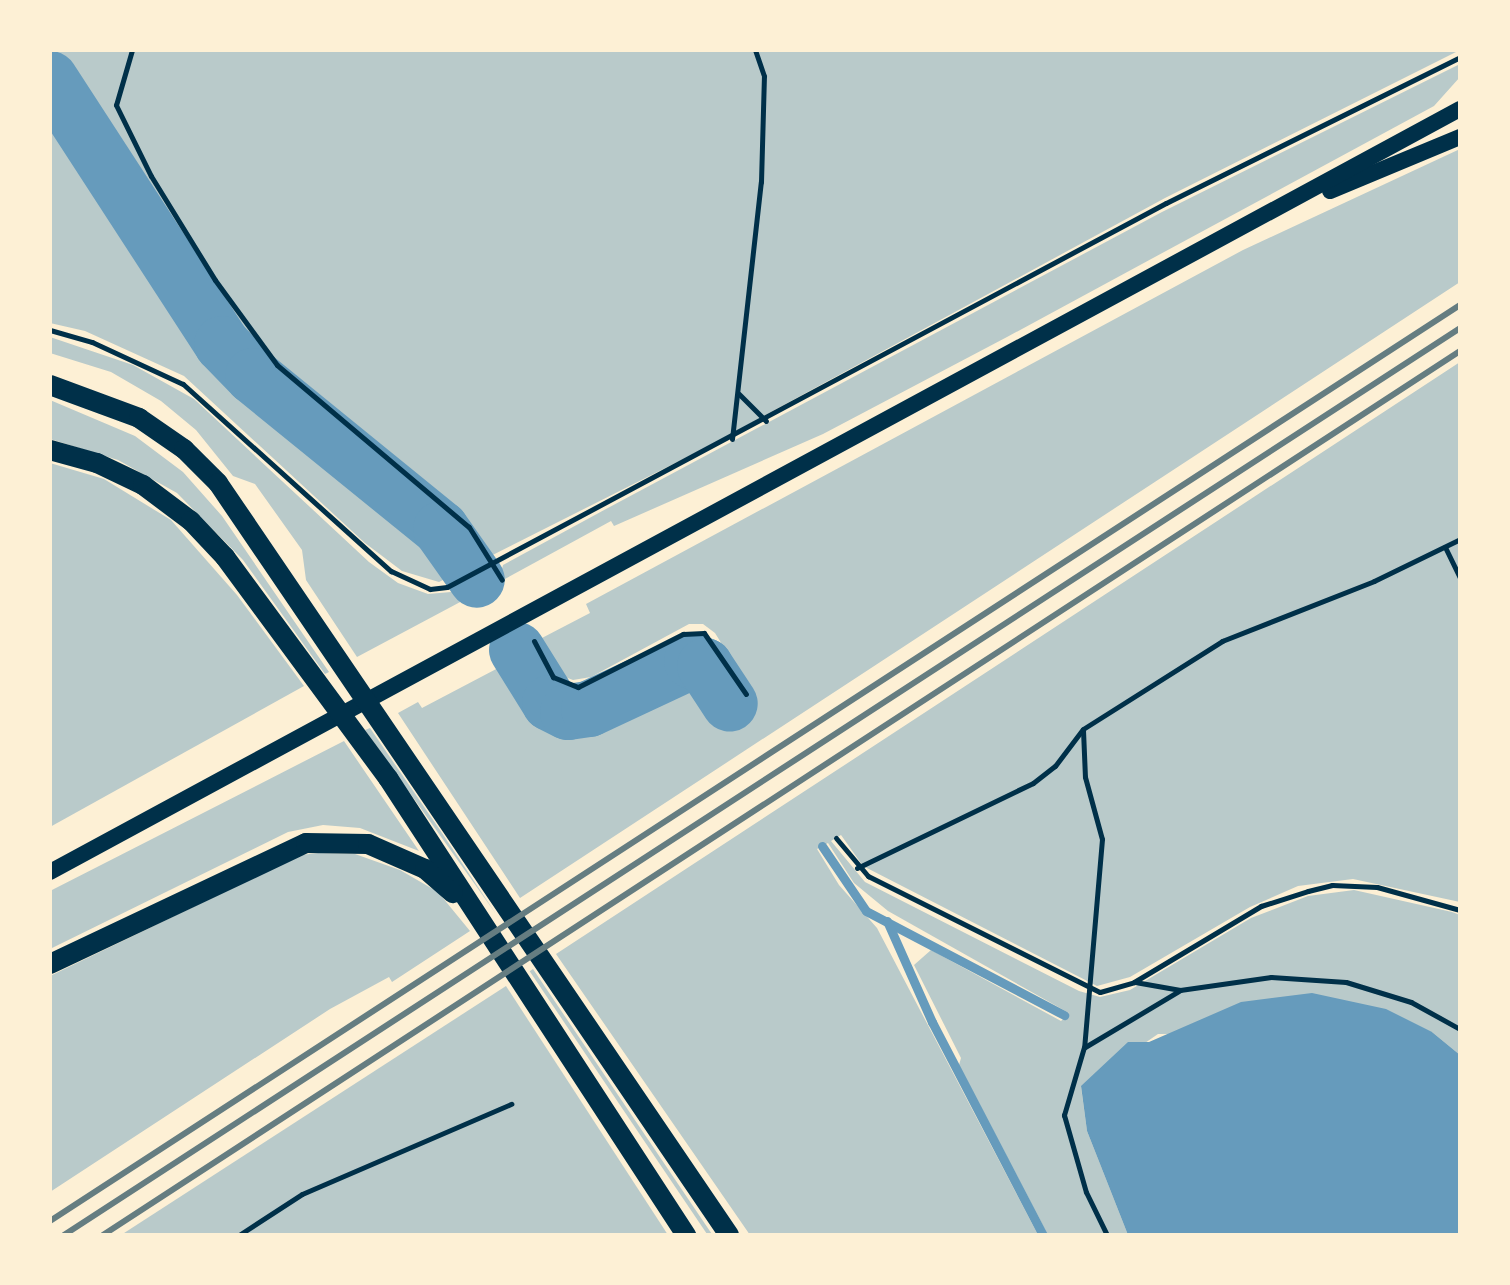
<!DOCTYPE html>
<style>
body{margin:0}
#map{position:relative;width:1510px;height:1285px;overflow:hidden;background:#fdf0d5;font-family:"Source Sans 3",sans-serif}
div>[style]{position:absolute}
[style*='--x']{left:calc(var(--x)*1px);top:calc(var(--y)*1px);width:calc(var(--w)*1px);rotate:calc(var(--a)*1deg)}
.green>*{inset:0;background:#b9caca;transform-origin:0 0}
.water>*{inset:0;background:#669bbc}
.stream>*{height:9px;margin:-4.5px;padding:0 4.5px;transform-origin:4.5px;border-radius:4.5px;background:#669bbc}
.river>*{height:56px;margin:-28px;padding:0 28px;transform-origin:28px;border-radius:28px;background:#669bbc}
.path>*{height:5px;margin:-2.5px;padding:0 2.5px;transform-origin:2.5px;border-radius:2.5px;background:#003049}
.secondary>*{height:16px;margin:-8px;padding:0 8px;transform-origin:8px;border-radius:8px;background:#003049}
.primary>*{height:20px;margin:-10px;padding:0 10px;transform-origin:10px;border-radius:10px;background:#003049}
.rail>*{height:6px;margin:-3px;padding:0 3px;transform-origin:3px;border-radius:3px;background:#657d81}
span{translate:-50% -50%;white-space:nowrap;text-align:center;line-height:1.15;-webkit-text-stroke:6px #fdf0d5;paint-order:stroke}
.frame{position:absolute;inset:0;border:52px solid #fdf0d5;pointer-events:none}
</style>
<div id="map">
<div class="green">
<div style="clip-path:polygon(50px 50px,1460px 50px,1165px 198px,699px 451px,439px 582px,402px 571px,365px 543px,184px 376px,85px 331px,50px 323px)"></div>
<div style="clip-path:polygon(1460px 64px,1460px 77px,1434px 106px,1007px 337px,823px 434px,614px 526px,611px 521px,505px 579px,501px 573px,503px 565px,606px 509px,1162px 212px)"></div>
<div style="clip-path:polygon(1460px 149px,1460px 282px,520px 898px,398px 713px,418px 702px,422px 708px,517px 658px,549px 711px,564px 721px,605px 718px,687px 670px,705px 679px,726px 707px,751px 691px,715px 633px,703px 624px,689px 624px,591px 677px,573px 680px,560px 675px,540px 639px,590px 613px,586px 604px,1243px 250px)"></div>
<div style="clip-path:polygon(50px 337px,133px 365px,194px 399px,369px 562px,398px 583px,428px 594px,451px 592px,488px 574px,494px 584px,357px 657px,306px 580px,302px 550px,255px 484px,233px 476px,196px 430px,161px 401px,111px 372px,50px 353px)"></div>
<div style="clip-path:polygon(1460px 362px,1460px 902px,1353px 879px,1298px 886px,1250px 907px,1130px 977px,1097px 986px,863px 866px,841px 835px,831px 841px,865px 882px,1079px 991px,1100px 997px,1130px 990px,1251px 918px,1308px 896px,1354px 890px,1452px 912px,1460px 915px,1460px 1055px,1432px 1032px,1158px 1034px,1081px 1087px,1087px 1131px,1128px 1235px,1048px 1235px,959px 1065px,961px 1058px,914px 965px,931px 950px,1061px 1021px,1069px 1013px,888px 911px,854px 883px,828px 843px,817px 849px,839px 885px,877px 928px,1038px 1235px,750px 1235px,556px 954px)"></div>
<div style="clip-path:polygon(50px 400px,135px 436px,183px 472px,222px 516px,329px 672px,325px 674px,243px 560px,177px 493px,118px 460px,50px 439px)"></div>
<div style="clip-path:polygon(50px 463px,104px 479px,171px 520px,237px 595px,304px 686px,50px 827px)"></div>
<div style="clip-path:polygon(693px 636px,706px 642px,713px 653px,685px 647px,589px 701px,569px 702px,549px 685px,585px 692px)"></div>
<div style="clip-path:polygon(370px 728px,440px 830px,496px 914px,365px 730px)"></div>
<div style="clip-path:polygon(344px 741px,419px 851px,360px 828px,323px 825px,288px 832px,50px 949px,50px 891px)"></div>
<div style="clip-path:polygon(318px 853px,355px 854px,400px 870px,438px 892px,470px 931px,392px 982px,389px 977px,330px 1009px,50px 1192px,50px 976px,301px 855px)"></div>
<div style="left:533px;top:969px;width:321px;height:4px;rotate:56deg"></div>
<div style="clip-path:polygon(506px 986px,668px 1235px,121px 1235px)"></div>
</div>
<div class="water">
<div style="clip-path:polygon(1312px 993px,1386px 1009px,1432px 1032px,1460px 1055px,1460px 1235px,1128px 1235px,1087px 1131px,1081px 1086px,1128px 1042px,1149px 1042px,1241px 1002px)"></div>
</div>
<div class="stream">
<div style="--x:822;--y:846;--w:78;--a:55.9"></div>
<div style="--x:866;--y:911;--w:224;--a:27.7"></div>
<div style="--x:887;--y:921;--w:111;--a:66"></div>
<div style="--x:932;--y:1022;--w:240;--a:62.5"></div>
</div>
<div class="river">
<div style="--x:50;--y:79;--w:316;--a:57"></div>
<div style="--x:222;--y:344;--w:45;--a:45.9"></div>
<div style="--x:253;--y:376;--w:242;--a:39.1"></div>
<div style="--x:441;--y:529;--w:62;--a:54.8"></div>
<div style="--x:517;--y:650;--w:62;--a:58.1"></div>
<div style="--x:550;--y:703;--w:20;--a:27"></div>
<div style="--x:568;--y:712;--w:21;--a:-8"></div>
<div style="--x:589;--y:709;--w:114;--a:-25"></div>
<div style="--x:692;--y:661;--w:14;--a:21"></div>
<div style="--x:705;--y:666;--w:45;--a:56.7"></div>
</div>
<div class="path">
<div style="--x:132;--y:50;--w:57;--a:106.2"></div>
<div style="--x:116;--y:105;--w:79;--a:63.8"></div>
<div style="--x:151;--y:176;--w:122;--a:58.4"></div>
<div style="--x:215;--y:280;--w:105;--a:53.9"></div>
<div style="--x:277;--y:365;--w:251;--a:40.2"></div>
<div style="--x:469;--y:527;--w:62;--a:58.1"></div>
<div style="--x:50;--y:330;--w:44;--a:15.9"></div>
<div style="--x:92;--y:342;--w:100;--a:24.8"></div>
<div style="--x:183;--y:384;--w:280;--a:42"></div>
<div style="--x:391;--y:571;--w:43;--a:24.8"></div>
<div style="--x:430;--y:589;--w:17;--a:-7"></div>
<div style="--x:447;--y:587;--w:815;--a:-28.11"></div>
<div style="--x:1166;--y:203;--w:328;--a:-26.4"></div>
<div style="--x:739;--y:394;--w:38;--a:45"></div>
<div style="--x:732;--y:439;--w:259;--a:-83.6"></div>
<div style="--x:761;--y:182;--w:106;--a:-88.4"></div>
<div style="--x:764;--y:76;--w:28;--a:-109"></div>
<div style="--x:1445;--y:547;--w:34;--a:64"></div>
<div style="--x:534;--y:641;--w:41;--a:62.2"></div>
<div style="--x:553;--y:677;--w:27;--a:22"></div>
<div style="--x:578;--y:687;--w:118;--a:-26.8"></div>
<div style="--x:683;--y:634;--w:21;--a:-3"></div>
<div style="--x:704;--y:633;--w:74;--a:55.5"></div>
<div style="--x:1083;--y:730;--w:47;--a:87.6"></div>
<div style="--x:1085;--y:777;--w:64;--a:74.7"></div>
<div style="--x:1102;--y:839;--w:209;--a:94.9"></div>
<div style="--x:1084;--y:1047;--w:71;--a:106.4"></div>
<div style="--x:1064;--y:1115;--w:80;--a:74.1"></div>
<div style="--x:1086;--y:1192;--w:48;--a:64"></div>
<div style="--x:836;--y:838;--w:50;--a:49.9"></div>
<div style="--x:868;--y:876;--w:259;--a:26.6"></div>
<div style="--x:1100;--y:992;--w:35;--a:-16"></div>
<div style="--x:1134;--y:982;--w:148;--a:-30.9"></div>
<div style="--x:1261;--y:906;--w:49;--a:-17.7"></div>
<div style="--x:1308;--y:891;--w:25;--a:-14"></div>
<div style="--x:1332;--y:885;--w:45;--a:2.5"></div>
<div style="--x:1377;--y:887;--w:86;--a:15.5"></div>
<div style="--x:857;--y:868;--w:195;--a:-25.8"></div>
<div style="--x:1033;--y:783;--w:28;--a:-38"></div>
<div style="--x:1055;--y:766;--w:46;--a:-52.9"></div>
<div style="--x:1083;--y:729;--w:165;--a:-32.3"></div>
<div style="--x:1222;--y:641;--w:163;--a:-21.5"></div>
<div style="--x:1374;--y:581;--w:96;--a:-26"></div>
<div style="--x:1135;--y:982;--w:46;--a:10.1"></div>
<div style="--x:1180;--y:990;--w:92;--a:-8.1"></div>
<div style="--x:1271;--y:977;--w:75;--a:3.8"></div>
<div style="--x:1346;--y:982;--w:68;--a:17.1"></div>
<div style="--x:1411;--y:1002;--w:56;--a:28.9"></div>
<div style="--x:1085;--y:1047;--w:109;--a:-30.8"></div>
<div style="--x:239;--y:1235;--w:75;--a:-33.1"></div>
<div style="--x:302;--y:1194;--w:228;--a:-23.3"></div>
</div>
<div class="secondary">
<div style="--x:1330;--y:191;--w:141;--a:-22.6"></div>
<div style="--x:50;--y:872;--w:1603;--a:-28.42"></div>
</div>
<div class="primary">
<div style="--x:50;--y:385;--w:95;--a:20.3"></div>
<div style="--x:139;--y:418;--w:55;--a:34.6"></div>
<div style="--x:184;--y:449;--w:48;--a:45"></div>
<div style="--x:218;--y:483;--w:909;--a:55.8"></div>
<div style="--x:50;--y:450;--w:49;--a:15.5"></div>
<div style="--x:97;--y:463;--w:51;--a:25.6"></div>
<div style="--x:143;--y:485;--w:60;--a:36.9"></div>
<div style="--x:191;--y:521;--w:50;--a:46.6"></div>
<div style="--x:225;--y:557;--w:275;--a:53.6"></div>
<div style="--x:388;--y:778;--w:546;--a:56.89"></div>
<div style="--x:50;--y:964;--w:283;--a:-25.3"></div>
<div style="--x:306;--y:843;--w:62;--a:0.9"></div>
<div style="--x:368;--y:844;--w:62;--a:23.7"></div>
<div style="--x:425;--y:869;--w:37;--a:41"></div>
</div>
<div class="rail">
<div style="--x:50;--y:1221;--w:1681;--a:-33.01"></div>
<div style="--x:64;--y:1235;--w:1665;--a:-33.01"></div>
<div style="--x:103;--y:1235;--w:1620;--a:-33.08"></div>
</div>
<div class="frame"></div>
</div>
